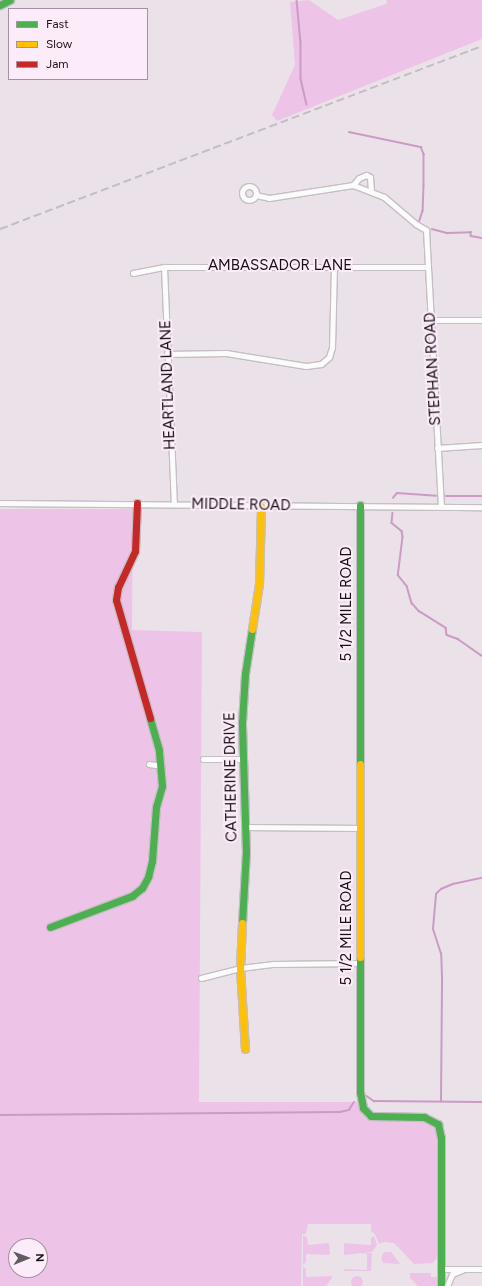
<!DOCTYPE html>
<style>
body{margin:0}
#map{position:relative;width:482px;height:1286px;overflow:hidden;background:#ebe2e9;font-family:Figtree,sans-serif}
div>[style]{position:absolute}
[style*='--x']{left:calc(var(--x)*1px);top:calc(var(--y)*1px);width:calc(var(--w)*1px);rotate:calc(var(--a)*1deg)}
.green>*{inset:0;background:#edc4e7}
.round{border-radius:50%}
.stream>*{height:1.5px;margin:-0.75px;padding:0 0.75px;transform-origin:0.75px;border-radius:0.75px;background:#cb9bc5}
.roads{filter:drop-shadow(1px 0 #c5bec4) drop-shadow(-1px 0 #c5bec4) drop-shadow(0 1px #c5bec4) drop-shadow(0 -1px #c5bec4)}
.street>*{height:5px;margin:-2.5px;padding:0 2.5px;transform-origin:2.5px;border-radius:2.5px;background:#fcfbfc}
.street>.ring{margin:-2.5px;padding:0;box-sizing:content-box;background:none;border:5px solid #fcfbfc;border-radius:50%}
.fast>*{height:7px;margin:-3.5px;padding:0 3.5px;transform-origin:3.5px;border-radius:3.5px;background:#4caf50}
.slow>*{height:7px;margin:-3.5px;padding:0 3.5px;transform-origin:3.5px;border-radius:3.5px;background:#ffc107}
.jam>*{height:7px;margin:-3.5px;padding:0 3.5px;transform-origin:3.5px;border-radius:3.5px;background:#c62828}
.rail>*{height:1.5px;margin-top:-0.75px;transform-origin:0;background:repeating-linear-gradient(90deg,#c0bec0 0 8px,transparent 0 12px)}
span{translate:-50% -50%;white-space:nowrap;text-align:center;line-height:1.15;-webkit-text-stroke:4px #fcebf9;paint-order:stroke}
.street-label{font-size:15px;color:#181217}
.legend{position:absolute;left:8px;top:8px;width:140px;height:72px;box-sizing:border-box;background:#fcebf9;border:1px solid #a1949f;margin:0;padding:5px 7px;list-style:none;font-size:12px;color:#181217}
.legend li{display:flex;align-items:center;gap:8px;height:20px}
.legend b{width:20px;border:1px solid #a1949f}
.north{position:absolute;left:8px;top:1238px;width:40px;height:40px;box-sizing:border-box;background:#fcebf9;border:1px solid #a1949f;border-radius:50%;rotate:89deg;font-size:11px;font-weight:700;line-height:16px;text-align:center;color:#181217}
.north::after{content:'';display:block;margin:auto;width:14px;height:18px;background:#625b60;clip-path:polygon(50% 0,100% 100%,50% 72%,0 100%)}
</style>
<div id="map">
<div class="green">
<div style="clip-path:polygon(309px 0,338px 20px,386px 4px,387px 0,482px 0,482px 39px,277px 121px,272px 115px,295px 65px,290px 2px)"></div>
<div style="clip-path:polygon(evenodd,0 509px,133px 509px,132px 630px,202px 632px,199px 1102px,358px 1102px,362px 1114px,374px 1121px,422px 1121px,430px 1123px,438px 1134px,438px 1256px,433px 1263px,414px 1264px,394px 1243px,384px 1242px,379px 1244px,375px 1234px,371px 1231px,371px 1224px,308px 1224px,306px 1234px,302px 1234px,301px 1286px,0 1286px,0 509px,16px 1246px,40px 1246px,40px 1270px,16px 1270px,16px 1246px)"></div>
<div style="clip-path:polygon(303px 1235px,307px 1237px,308px 1245px,329px 1243px,330px 1255px,306px 1254px,306px 1262px,303px 1265px)"></div>
<div style="clip-path:polygon(374px 1236px,377px 1245px,372px 1252px,344px 1255px,344px 1243px,371px 1245px,371px 1238px)"></div>
<div style="clip-path:polygon(384px 1252px,391px 1252px,400px 1264px,383px 1263px,381px 1258px)"></div>
<div style="clip-path:polygon(361px 1253px,372px 1253px,371px 1271px,344px 1271px,344px 1269px,367px 1270px,367px 1254px)"></div>
<div style="clip-path:polygon(303px 1267px,306px 1269px,306px 1277px,332px 1276px,332px 1278px,326px 1286px,303px 1286px)"></div>
<div style="clip-path:polygon(410px 1273px,431px 1273px,431px 1277px,437px 1277px,437px 1286px,418px 1286px,410px 1278px)"></div>
<div class="round" style="left:351px;top:1276px;width:12px;height:12px"></div>
</div>
<div class="stream">
<div style="--x:297;--y:0;--w:43;--a:84.7"></div>
<div style="--x:301;--y:43;--w:36;--a:90"></div>
<div style="--x:301;--y:79;--w:26;--a:77"></div>
<div style="--x:349;--y:132;--w:74;--a:11.8"></div>
<div style="--x:421;--y:147;--w:8;--a:67"></div>
<div style="--x:424;--y:154;--w:31;--a:90"></div>
<div style="--x:424;--y:185;--w:26;--a:92"></div>
<div style="--x:423;--y:211;--w:13;--a:108"></div>
<div style="--x:432;--y:229;--w:16;--a:15"></div>
<div style="--x:447;--y:233;--w:24;--a:-2"></div>
<div style="--x:471;--y:232;--w:4;--a:90"></div>
<div style="--x:471;--y:236;--w:11;--a:10"></div>
<div style="--x:446;--y:496;--w:36;--a:0"></div>
<div style="--x:393;--y:498;--w:6;--a:-51"></div>
<div style="--x:397;--y:493;--w:39;--a:4"></div>
<div style="--x:393;--y:513;--w:10;--a:96"></div>
<div style="--x:392;--y:523;--w:13;--a:39"></div>
<div style="--x:402;--y:531;--w:6;--a:81"></div>
<div style="--x:403;--y:537;--w:38;--a:97"></div>
<div style="--x:398;--y:575;--w:14;--a:51"></div>
<div style="--x:407;--y:586;--w:18;--a:74"></div>
<div style="--x:412;--y:603;--w:11;--a:49"></div>
<div style="--x:419;--y:611;--w:32;--a:32"></div>
<div style="--x:446;--y:628;--w:7;--a:82"></div>
<div style="--x:447;--y:635;--w:12;--a:20"></div>
<div style="--x:458;--y:639;--w:29;--a:35"></div>
<div style="--x:367;--y:1096;--w:9;--a:36"></div>
<div style="--x:374;--y:1101;--w:108;--a:0.5"></div>
<div style="--x:441;--y:1101;--w:124;--a:-89.5"></div>
<div style="--x:442;--y:977;--w:23;--a:-92"></div>
<div style="--x:441;--y:954;--w:26;--a:-108"></div>
<div style="--x:433;--y:929;--w:35;--a:-85"></div>
<div style="--x:436;--y:894;--w:7;--a:-45"></div>
<div style="--x:441;--y:889;--w:13;--a:-23"></div>
<div style="--x:453;--y:884;--w:30;--a:-12"></div>
<div style="--x:0;--y:1115;--w:340;--a:-0.5"></div>
<div style="--x:340;--y:1112;--w:9;--a:-13"></div>
<div style="--x:349;--y:1110;--w:9;--a:-58"></div>
</div>
<div class="roads">
<div class="street">
<div style="--x:353;--y:185;--w:9;--a:-49"></div>
<div style="--x:359;--y:178;--w:8;--a:-23"></div>
<div style="--x:366;--y:175;--w:4;--a:27"></div>
<div style="--x:370;--y:177;--w:14;--a:86"></div>
<div class="ring" style="left:242px;top:186px;width:9px;height:9px"></div>
<div style="--x:256;--y:195;--w:13;--a:13"></div>
<div style="--x:269;--y:198;--w:85;--a:-8.8"></div>
<div style="--x:353;--y:185;--w:33;--a:21"></div>
<div style="--x:384;--y:197;--w:42;--a:40.2"></div>
<div style="--x:416;--y:224;--w:12;--a:31"></div>
<div style="--x:426;--y:230;--w:277;--a:86.9"></div>
<div style="--x:164;--y:267;--w:236;--a:87.6"></div>
<div style="--x:133;--y:273;--w:32;--a:-11"></div>
<div style="--x:164;--y:267;--w:264;--a:0"></div>
<div style="--x:430;--y:320;--w:52;--a:0"></div>
<div style="--x:167;--y:354;--w:59;--a:-1"></div>
<div style="--x:226;--y:353;--w:81;--a:9.2"></div>
<div style="--x:306;--y:366;--w:15;--a:-8"></div>
<div style="--x:321;--y:364;--w:11;--a:-41"></div>
<div style="--x:329;--y:357;--w:10;--a:-73"></div>
<div style="--x:332;--y:347;--w:80;--a:-88.6"></div>
<div style="--x:437;--y:448;--w:45;--a:-3.8"></div>
<div style="--x:0;--y:503;--w:482;--a:0.5"></div>
<div style="--x:203;--y:759;--w:39;--a:0"></div>
<div style="--x:149;--y:764;--w:12;--a:9"></div>
<div style="--x:246;--y:827;--w:114;--a:0.5"></div>
<div style="--x:201;--y:978;--w:40;--a:-14.4"></div>
<div style="--x:240;--y:968;--w:34;--a:-7"></div>
<div style="--x:274;--y:964;--w:86;--a:-0.7"></div>
<div style="--x:441;--y:1269;--w:41;--a:0"></div>
<div style="--x:447;--y:1286;--w:13;--a:-67"></div>
<div style="--x:452;--y:1274;--w:11;--a:-22"></div>
</div>
<div class="fast">
<div style="--x:0;--y:5;--w:11;--a:-27"></div>
<div style="--x:360;--y:505;--w:259;--a:90"></div>
<div style="--x:242;--y:923;--w:71;--a:-86.8"></div>
<div style="--x:246;--y:852;--w:130;--a:-91.8"></div>
<div style="--x:242;--y:722;--w:48;--a:-86.4"></div>
<div style="--x:245;--y:674;--w:46;--a:-81.2"></div>
<div style="--x:50;--y:927;--w:88;--a:-20.7"></div>
<div style="--x:132;--y:896;--w:13;--a:-39"></div>
<div style="--x:142;--y:888;--w:13;--a:-61"></div>
<div style="--x:148;--y:877;--w:16;--a:-76"></div>
<div style="--x:152;--y:861;--w:54;--a:-85.8"></div>
<div style="--x:156;--y:807;--w:22;--a:-74"></div>
<div style="--x:162;--y:786;--w:36;--a:-95"></div>
<div style="--x:159;--y:750;--w:33;--a:-106"></div>
<div style="--x:360;--y:957;--w:135;--a:90"></div>
<div style="--x:360;--y:1092;--w:16;--a:79"></div>
<div style="--x:363;--y:1108;--w:11;--a:45"></div>
<div style="--x:371;--y:1116;--w:53;--a:1.1"></div>
<div style="--x:424;--y:1117;--w:16;--a:27"></div>
<div style="--x:438;--y:1124;--w:14;--a:78"></div>
<div style="--x:441;--y:1138;--w:148;--a:90"></div>
</div>
<div class="slow">
<div style="--x:252;--y:629;--w:46;--a:-81.2"></div>
<div style="--x:259;--y:584;--w:78;--a:-88.5"></div>
<div style="--x:360;--y:764;--w:193;--a:90"></div>
<div style="--x:242;--y:923;--w:45;--a:92.5"></div>
<div style="--x:240;--y:968;--w:81;--a:86.5"></div>
</div>
<div class="jam">
<div style="--x:137;--y:503;--w:48;--a:92.4"></div>
<div style="--x:135;--y:551;--w:40;--a:115"></div>
<div style="--x:118;--y:587;--w:13;--a:99"></div>
<div style="--x:116;--y:600;--w:123;--a:73.9"></div>
</div>
</div>
<div class="rail">
<div style="--x:0;--y:229;--w:516;--a:-20.79"></div>
</div>
<div class="street-label">
<span style="left:280px;top:266px">AMBASSADOR LANE</span>
<span style="left:433px;top:369px;rotate:-93deg">STEPHAN ROAD</span>
<span style="left:168px;top:385px;rotate:-92deg">HEARTLAND LANE</span>
<span style="left:241px;top:505px;rotate:1deg">MIDDLE ROAD</span>
<span style="left:347px;top:604px;rotate:-90deg">5 1/2 MILE ROAD</span>
<span style="left:231px;top:777px;rotate:-91deg">CATHERINE DRIVE</span>
<span style="left:347px;top:928px;rotate:-90deg">5 1/2 MILE ROAD</span>
</div>
<ul class="legend">
<li><b style="height:5px;background:#4caf50"></b>Fast</li>
<li><b style="height:5px;background:#ffc107"></b>Slow</li>
<li><b style="height:5px;background:#c62828"></b>Jam</li>
</ul>
<div class="north">N</div>
</div>
